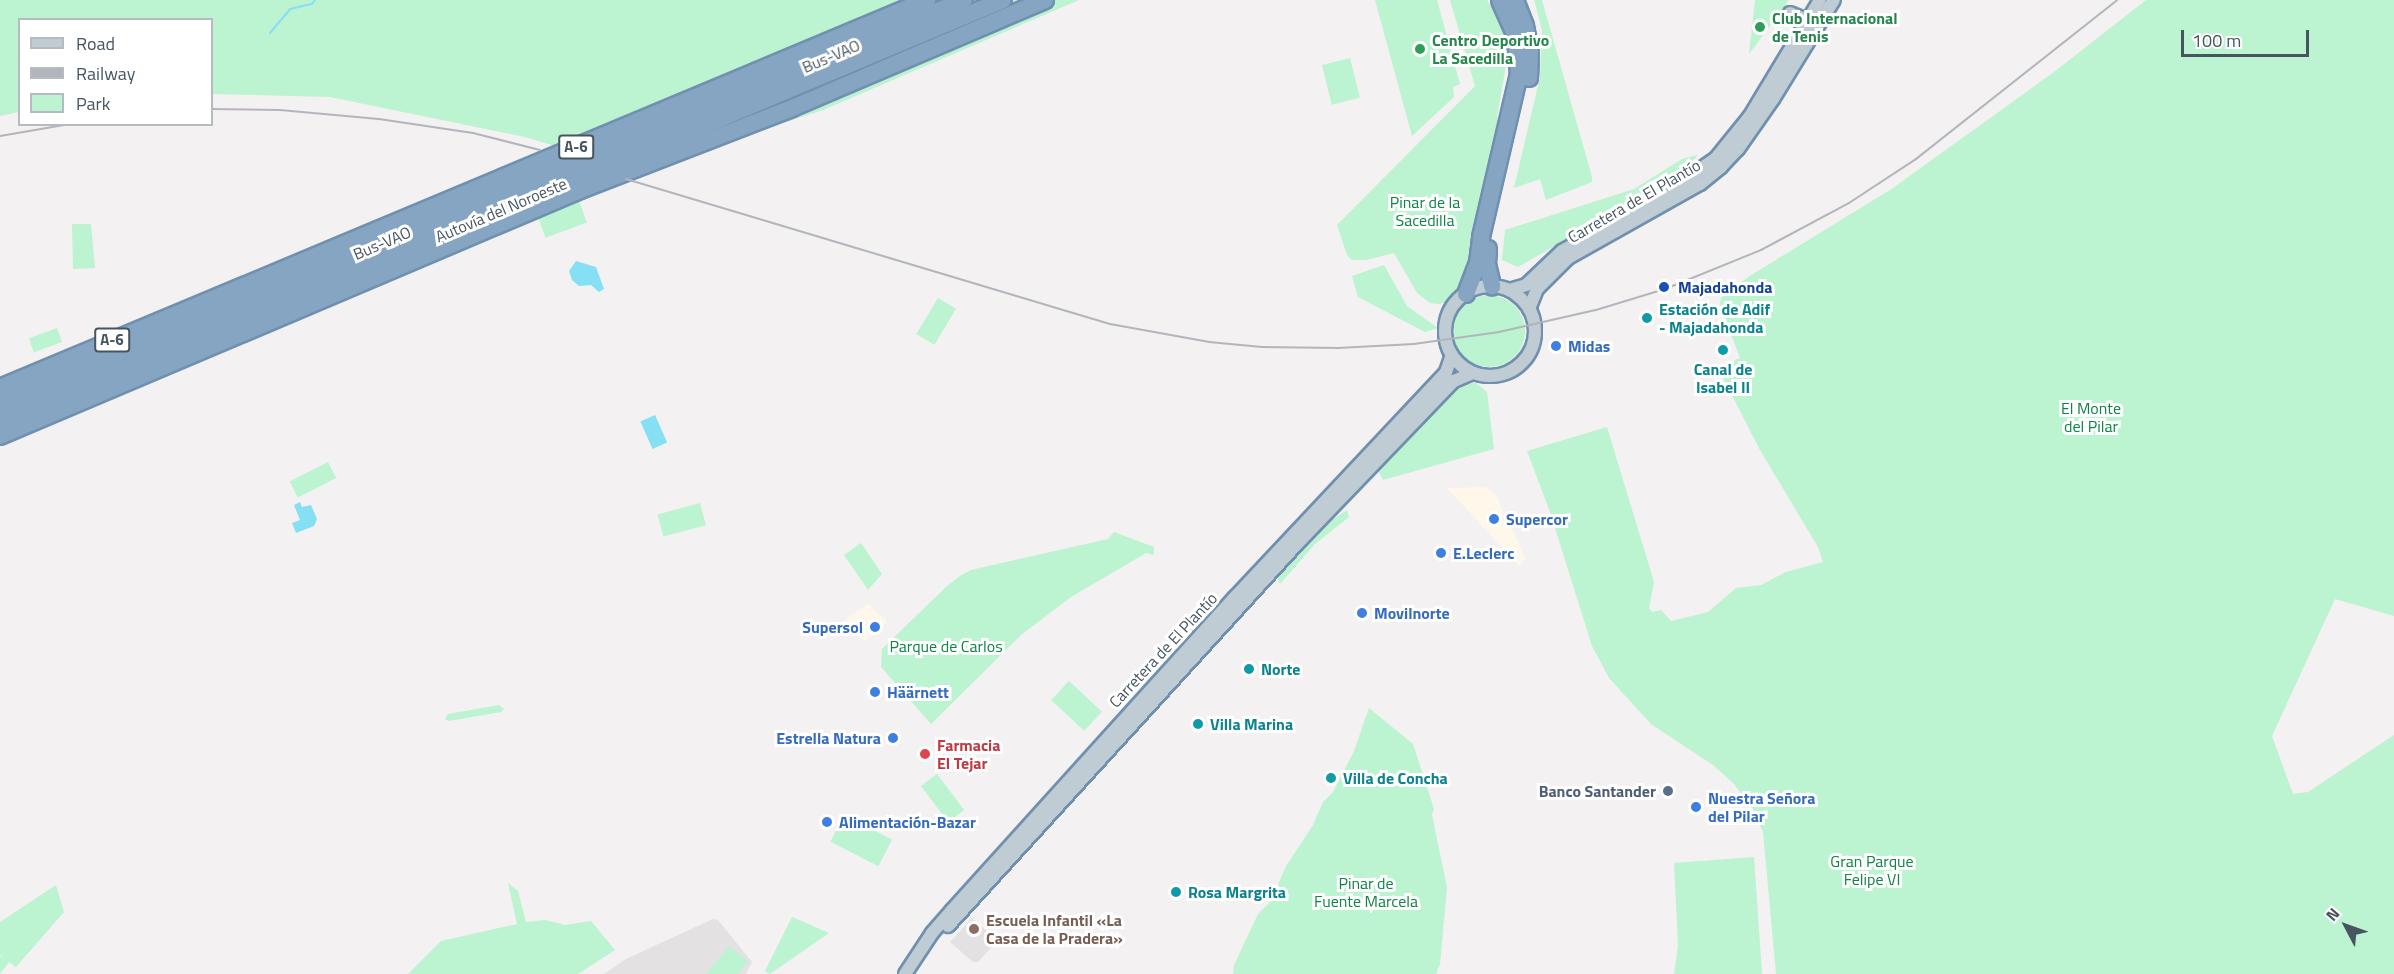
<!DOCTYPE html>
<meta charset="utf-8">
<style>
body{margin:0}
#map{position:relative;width:2394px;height:974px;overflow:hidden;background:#f3f1f1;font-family:"Titillium Web",sans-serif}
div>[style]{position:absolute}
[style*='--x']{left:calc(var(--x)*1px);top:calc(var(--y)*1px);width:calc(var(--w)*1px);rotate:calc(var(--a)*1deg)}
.commercial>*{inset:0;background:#fef7ea}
.education>*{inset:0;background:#e4e1e3}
.green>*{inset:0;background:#bcf3d0;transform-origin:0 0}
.round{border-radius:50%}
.water>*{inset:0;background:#86e0f4;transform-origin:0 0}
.stream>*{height:2px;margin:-1px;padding:0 1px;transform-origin:1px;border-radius:1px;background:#86e0f4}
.roads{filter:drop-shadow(2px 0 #7090af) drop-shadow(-2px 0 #7090af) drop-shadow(0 2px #7090af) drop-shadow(0 -2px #7090af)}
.minor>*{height:12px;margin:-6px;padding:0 6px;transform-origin:6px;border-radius:6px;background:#c0ccd3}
.minor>.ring{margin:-6px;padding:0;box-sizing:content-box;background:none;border:12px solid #c0ccd3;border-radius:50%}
.highway>*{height:16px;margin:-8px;padding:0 8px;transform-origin:8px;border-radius:8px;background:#85a5c3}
.rail>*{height:2px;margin:-1px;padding:0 1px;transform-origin:1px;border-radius:1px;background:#b2b6bc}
.dots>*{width:16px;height:16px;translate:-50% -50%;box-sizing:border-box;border:3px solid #fff;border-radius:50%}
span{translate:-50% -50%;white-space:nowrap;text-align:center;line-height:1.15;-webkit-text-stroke:6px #fff;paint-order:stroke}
.shield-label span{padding:2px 4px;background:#fff;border:2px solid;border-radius:4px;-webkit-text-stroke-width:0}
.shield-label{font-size:15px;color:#475560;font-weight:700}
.leisure-label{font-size:16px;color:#27864d;font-weight:700}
.left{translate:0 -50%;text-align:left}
.street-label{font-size:16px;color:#475560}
.park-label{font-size:16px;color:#0f8446}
.transit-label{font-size:16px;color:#164399;font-weight:700}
.culture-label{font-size:16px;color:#0d838f;font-weight:700}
.shop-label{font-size:16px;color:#366cbe;font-weight:700}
.right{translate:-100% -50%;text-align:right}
.health-label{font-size:16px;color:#be3a42;font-weight:700}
.service-label{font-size:16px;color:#4e5e75;font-weight:700}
.education-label{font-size:16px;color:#785e54;font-weight:700}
.legend{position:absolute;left:18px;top:18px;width:195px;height:108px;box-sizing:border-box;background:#fff;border:2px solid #b5bbbf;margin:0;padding:8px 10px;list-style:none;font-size:18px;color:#475560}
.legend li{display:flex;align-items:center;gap:12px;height:30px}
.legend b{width:30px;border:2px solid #b5bbbf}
.north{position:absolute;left:2316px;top:896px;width:60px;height:60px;-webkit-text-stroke:4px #fff;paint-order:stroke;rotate:311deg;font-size:16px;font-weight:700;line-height:24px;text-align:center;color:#475560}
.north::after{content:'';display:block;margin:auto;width:21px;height:27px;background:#475560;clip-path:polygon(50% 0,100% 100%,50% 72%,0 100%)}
.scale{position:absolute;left:2181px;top:30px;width:128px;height:27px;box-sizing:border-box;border:3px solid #475560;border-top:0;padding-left:8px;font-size:18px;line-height:21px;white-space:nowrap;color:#475560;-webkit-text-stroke:4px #fff;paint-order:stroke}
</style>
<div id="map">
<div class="commercial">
<div style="clip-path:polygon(1485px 487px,1496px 494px,1503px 512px,1502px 521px,1511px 526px,1521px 549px,1525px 559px,1519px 566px,1447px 488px)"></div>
<div style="clip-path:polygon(868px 604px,887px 622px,866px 641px,861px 639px,846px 619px)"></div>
</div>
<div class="education">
<div style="clip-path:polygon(972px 918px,998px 940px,978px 962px,973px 962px,950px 942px)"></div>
<div style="clip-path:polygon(713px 919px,718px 920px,752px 962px,746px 974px,604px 974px,626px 959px)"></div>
</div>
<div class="green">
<div style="clip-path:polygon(0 0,1079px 0,823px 110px,638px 171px,525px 137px,330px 97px,212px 94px,212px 20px,20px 20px,19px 112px,0 116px)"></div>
<div style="clip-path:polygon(1375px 0,1437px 0,1460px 84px,1453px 87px,1454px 97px,1412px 136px)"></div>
<div style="clip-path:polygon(1450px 0,1487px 0,1500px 21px,1508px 54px,1497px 117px,1500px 130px,1479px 206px,1469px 264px,1465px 280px,1455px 294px,1446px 302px,1439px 304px,1430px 303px,1417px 293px,1394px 253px,1366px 260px,1352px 260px,1347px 255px,1337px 225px,1475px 86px)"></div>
<div style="clip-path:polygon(1534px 0,1542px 0,1592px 177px,1592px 182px,1546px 200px,1540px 179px,1514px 188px,1540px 77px,1542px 30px)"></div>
<div style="clip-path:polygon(1755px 0,1789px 0,1749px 54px)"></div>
<div style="clip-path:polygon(2146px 0,2394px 0,2394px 616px,2335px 599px,2272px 736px,2293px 794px,2308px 792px,2394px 735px,2394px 974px,1776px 974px,1763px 832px,1752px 808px,1734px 784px,1713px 765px,1651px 724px,1609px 678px,1592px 646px,1550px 512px,1527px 451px,1607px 427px,1654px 582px,1649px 608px,1652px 612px,1661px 610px,1671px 621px,1708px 612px,1736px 588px,1761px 585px,1786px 572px,1823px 562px,1818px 547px,1760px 450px,1718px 368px,1740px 358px,1720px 305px,1721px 298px,1748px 277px,1890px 190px,2054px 72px)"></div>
<div style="left:1350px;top:58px;width:41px;height:29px;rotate:76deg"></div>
<div style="clip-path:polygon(1698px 155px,1688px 166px,1643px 195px,1518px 267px,1502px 260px,1505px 230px,1634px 189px,1682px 159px)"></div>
<div style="left:579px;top:201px;width:23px;height:44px;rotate:70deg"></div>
<div style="clip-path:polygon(72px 224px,91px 224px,95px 268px,73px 269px)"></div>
<div style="clip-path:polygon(1384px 265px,1407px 306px,1438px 328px,1425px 332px,1358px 297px,1352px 276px)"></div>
<div class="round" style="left:1453px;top:295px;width:72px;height:72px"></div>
<div style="left:938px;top:298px;width:21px;height:42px;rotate:31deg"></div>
<div style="left:57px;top:328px;width:15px;height:30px;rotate:70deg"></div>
<div style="clip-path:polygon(1476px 383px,1487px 392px,1494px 449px,1383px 480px,1378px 470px,1455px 390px,1467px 384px)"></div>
<div style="left:328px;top:462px;width:18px;height:43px;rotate:63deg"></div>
<div style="left:700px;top:503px;width:23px;height:44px;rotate:75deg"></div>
<div style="clip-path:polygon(1347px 510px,1349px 517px,1315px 544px,1280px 584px,1277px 577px,1332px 520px)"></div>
<div style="clip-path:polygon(1114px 532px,1154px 547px,1154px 555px,1146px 553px,1071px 597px,1021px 635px,931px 724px,881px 667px,882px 649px,947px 586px,960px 576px,971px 570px,1108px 539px)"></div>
<div style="clip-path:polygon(861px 543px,882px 574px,868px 590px,844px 555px)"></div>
<div style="left:1069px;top:681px;width:45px;height:26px;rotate:43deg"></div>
<div style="clip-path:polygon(499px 705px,504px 709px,501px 712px,449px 721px,445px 719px,448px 714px)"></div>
<div style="clip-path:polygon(1369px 708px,1413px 744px,1434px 809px,1432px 815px,1447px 887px,1440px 964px,1436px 974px,1233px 974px,1234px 965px,1258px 914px,1271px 901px,1286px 866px,1313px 825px,1323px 802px,1333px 792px,1354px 751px)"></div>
<div style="left:937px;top:774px;width:45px;height:20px;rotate:53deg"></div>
<div style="left:844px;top:815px;width:54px;height:30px;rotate:27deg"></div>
<div style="clip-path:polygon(1754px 857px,1762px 974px,1674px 974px,1678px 946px,1674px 863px)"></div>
<div style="clip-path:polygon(508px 883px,518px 891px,526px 922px,546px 920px,565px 925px,591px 921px,615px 950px,578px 974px,408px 974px,441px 941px,517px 924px)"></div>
<div style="clip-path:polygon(56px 885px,64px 912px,16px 967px,9px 962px,0 974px,0 956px,5px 959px,0 955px,0 922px)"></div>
<div style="clip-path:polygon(792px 917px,829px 933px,770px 974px,765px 971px)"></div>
<div style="clip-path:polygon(729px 946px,748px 961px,738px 974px,706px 974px)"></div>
</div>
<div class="water">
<div style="clip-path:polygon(576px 261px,596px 267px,604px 289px,599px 292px,591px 285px,579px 286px,572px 280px,569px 271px)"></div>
<div style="left:655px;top:415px;width:30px;height:16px;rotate:66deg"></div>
<div style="clip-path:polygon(300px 502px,302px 507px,311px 505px,317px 519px,314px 526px,296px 533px,292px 523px,300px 520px,294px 505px)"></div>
</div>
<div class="stream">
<div style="--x:270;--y:33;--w:31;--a:-50"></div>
<div style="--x:290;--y:9;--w:23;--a:-13"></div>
<div style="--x:312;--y:4;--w:5;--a:-53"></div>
</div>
<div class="roads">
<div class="minor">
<div style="--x:1790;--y:13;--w:16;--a:22"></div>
<div style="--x:1805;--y:19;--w:9;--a:84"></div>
<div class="ring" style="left:1445px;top:286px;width:78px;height:78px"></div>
<div style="--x:1509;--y:290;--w:18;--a:-16"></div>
<div style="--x:1526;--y:285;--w:50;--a:-43.4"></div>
<div style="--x:1562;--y:251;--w:115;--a:-29"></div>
<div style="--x:1663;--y:195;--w:65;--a:-34.9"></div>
<div style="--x:1716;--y:158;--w:54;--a:-51"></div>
<div style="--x:1750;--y:116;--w:135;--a:-58.9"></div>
<div style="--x:1529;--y:309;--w:22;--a:-68"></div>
<div style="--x:1537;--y:289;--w:44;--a:-45"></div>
<div style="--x:1568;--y:258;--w:151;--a:-29.3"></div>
<div style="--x:1700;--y:184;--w:27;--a:-39"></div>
<div style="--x:1721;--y:167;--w:25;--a:-47"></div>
<div style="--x:1738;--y:149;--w:61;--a:-55"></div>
<div style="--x:1773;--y:99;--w:116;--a:-58.4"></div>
<div style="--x:948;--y:926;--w:516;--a:-47.59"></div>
<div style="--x:1296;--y:545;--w:228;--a:-46.1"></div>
<div style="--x:1454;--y:381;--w:21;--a:-23"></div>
<div style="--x:905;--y:974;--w:49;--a:-56.6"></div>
<div style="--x:932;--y:933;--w:30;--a:-49"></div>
<div style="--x:952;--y:910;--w:421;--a:-47.9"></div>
<div style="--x:1234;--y:598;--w:310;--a:-46.8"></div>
<div style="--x:1446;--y:372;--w:18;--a:-71"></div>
</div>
<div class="highway">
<div style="--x:1515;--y:0;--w:28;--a:69"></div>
<div style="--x:1525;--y:26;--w:25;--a:79"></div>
<div style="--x:1530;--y:51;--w:27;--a:92"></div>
<div style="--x:1488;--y:249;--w:15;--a:94"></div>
<div style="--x:1487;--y:264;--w:23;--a:77"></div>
<div style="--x:1466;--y:294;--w:33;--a:-69"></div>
<div style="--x:1478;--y:263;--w:26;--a:-83"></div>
<div style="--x:1481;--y:237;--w:167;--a:-76.9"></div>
<div style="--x:1519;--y:74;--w:40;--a:-95.7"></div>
<div style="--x:1515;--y:34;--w:37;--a:-114"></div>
<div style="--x:0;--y:388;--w:1005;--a:-22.71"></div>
<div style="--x:0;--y:404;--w:1045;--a:-22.74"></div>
<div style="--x:0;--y:420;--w:1087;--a:-22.72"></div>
<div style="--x:0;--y:436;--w:630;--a:-22.98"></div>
<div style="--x:580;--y:190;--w:227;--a:-21.1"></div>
<div style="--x:792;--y:108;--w:275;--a:-23.1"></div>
</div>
</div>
<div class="rail">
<div style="--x:212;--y:109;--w:68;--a:0.8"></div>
<div style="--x:280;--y:110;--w:99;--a:5.2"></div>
<div style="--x:379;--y:119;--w:95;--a:8.5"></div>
<div style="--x:473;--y:133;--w:69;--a:14.2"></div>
<div style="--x:0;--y:136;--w:71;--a:-9.7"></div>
<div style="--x:626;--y:179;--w:505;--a:16.68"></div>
<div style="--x:1110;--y:324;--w:101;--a:10.3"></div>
<div style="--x:1209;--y:342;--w:53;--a:5.4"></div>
<div style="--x:1262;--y:347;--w:76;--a:0.8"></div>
<div style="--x:1338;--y:348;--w:76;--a:-3"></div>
<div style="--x:1414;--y:344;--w:86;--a:-8"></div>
<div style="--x:1499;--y:332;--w:99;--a:-12.8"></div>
<div style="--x:1596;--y:310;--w:72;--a:-16.9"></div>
<div style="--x:1665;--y:289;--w:104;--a:-22.1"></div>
<div style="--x:1761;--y:250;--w:100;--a:-28.1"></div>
<div style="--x:1849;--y:203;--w:80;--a:-33.3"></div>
<div style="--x:1916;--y:159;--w:256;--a:-38.3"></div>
</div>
<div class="dots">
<div style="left:1760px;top:27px;background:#2e9e5b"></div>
<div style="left:1420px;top:49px;background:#2e9e5b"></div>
<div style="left:1664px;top:287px;background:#1a4fb4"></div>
<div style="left:1647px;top:318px;background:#0f9aa8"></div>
<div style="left:1556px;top:346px;background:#3f7fe0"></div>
<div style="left:1723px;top:350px;background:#0f9aa8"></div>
<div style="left:1494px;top:519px;background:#3f7fe0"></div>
<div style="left:1441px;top:553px;background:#3f7fe0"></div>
<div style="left:1362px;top:613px;background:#3f7fe0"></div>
<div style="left:875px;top:627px;background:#3f7fe0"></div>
<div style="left:1249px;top:669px;background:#0f9aa8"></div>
<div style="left:875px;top:692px;background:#3f7fe0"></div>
<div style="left:1198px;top:724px;background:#0f9aa8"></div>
<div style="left:893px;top:738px;background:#3f7fe0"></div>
<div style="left:925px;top:754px;background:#e0444e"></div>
<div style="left:1331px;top:778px;background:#0f9aa8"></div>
<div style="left:1668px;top:791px;background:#5c6f8a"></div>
<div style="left:1696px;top:807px;background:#3f7fe0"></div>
<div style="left:827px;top:822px;background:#3f7fe0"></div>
<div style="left:1176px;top:892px;background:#0f9aa8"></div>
<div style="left:974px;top:929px;background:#8d6e63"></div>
</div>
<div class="shield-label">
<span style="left:576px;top:147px">A-6</span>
<span style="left:112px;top:340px">A-6</span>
</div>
<div class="leisure-label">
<span class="left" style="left:1772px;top:27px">Club Internacional<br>de Tenis</span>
<span class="left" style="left:1432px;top:49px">Centro Deportivo<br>La Sacedilla</span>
</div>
<div class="street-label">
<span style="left:831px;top:56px;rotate:-23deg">Bus-VAO</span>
<span style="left:1634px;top:201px;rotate:-30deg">Carretera de El Plantío</span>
<span style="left:501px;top:210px;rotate:-23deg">Autovía del Noroeste</span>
<span style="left:382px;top:243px;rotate:-23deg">Bus-VAO</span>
<span style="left:1163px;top:650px;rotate:-47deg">Carretera de El Plantío</span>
</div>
<div class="park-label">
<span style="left:1425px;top:211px">Pinar de la<br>Sacedilla</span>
<span style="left:2091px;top:417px">El Monte<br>del Pilar</span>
<span style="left:946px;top:646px">Parque de Carlos</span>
<span style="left:1872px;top:870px">Gran Parque<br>Felipe VI</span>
<span style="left:1366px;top:892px">Pinar de<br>Fuente Marcela</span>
</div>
<div class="transit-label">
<span class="left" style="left:1678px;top:287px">Majadahonda</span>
</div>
<div class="culture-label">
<span class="left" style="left:1659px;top:318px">Estación de Adif<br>- Majadahonda</span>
<span style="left:1723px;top:378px">Canal de<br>Isabel II</span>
<span class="left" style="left:1261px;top:669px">Norte</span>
<span class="left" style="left:1210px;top:724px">Villa Marina</span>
<span class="left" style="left:1343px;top:778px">Villa de Concha</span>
<span class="left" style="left:1188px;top:892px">Rosa Margrita</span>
</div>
<div class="shop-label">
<span class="left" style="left:1568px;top:346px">Midas</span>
<span class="left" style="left:1506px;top:519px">Supercor</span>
<span class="left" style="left:1453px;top:553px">E.Leclerc</span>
<span class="left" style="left:1374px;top:613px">Movilnorte</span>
<span class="right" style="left:863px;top:627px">Supersol</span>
<span class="left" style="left:887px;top:692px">Häärnett</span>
<span class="right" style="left:881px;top:738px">Estrella Natura</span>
<span class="left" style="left:1708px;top:807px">Nuestra Señora<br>del Pilar</span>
<span class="left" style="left:839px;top:822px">Alimentación-Bazar</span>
</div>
<div class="health-label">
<span class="left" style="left:937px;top:754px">Farmacia<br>El Tejar</span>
</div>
<div class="service-label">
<span class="right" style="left:1656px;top:791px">Banco Santander</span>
</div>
<div class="education-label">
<span class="left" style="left:986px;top:929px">Escuela Infantil «La<br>Casa de la Pradera»</span>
</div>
<ul class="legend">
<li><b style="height:8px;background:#c0ccd3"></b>Road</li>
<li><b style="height:8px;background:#b2b6bc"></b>Railway</li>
<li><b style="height:16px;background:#bcf3d0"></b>Park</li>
</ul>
<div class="north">N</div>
<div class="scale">100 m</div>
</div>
